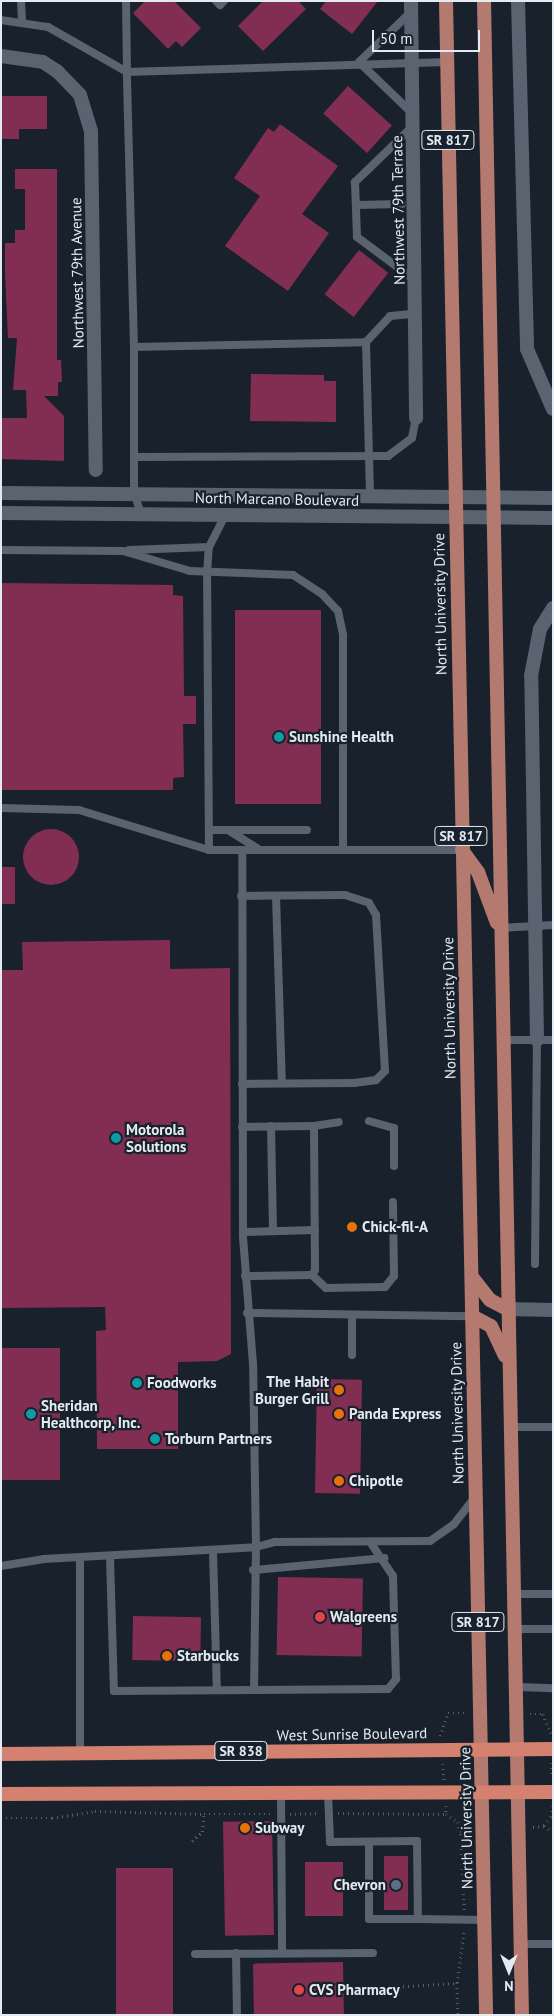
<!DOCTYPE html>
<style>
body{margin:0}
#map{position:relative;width:554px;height:2016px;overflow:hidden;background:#19222c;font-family:"PT Sans",sans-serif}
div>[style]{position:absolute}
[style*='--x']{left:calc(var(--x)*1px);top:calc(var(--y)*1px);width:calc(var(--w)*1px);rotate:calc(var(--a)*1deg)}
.building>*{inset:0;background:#822e52;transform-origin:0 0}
.round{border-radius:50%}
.path>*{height:2.5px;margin-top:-1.25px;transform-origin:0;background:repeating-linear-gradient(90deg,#565e67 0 1px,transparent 0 5px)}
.service>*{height:8px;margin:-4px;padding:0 4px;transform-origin:4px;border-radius:4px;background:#596470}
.minor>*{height:14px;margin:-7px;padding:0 7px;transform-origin:7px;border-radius:7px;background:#596470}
.primary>*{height:14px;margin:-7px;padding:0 7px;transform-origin:7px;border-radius:7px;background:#b57a6f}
.trunk>*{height:14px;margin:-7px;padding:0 7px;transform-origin:7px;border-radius:7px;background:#d4826f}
.dots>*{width:14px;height:14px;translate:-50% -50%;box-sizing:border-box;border:2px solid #19222c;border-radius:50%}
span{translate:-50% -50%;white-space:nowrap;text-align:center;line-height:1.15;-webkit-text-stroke:4.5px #19222c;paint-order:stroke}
.shield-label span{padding:1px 4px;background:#19222c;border:1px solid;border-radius:4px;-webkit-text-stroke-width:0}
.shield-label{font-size:14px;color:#e3eaf1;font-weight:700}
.street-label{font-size:15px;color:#e3eaf1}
.poi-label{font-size:15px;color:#e3eaf1;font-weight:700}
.left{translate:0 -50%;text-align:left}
.right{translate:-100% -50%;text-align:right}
.frame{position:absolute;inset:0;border:2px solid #e3eaf1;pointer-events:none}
.north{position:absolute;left:484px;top:1946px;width:50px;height:50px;-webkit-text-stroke:4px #19222c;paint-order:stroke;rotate:180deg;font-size:14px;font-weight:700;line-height:20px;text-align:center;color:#e3eaf1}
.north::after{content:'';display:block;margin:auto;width:18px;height:22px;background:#e3eaf1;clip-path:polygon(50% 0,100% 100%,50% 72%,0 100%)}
.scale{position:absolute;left:372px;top:30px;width:108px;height:22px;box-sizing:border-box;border:2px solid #e3eaf1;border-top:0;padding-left:6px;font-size:15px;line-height:18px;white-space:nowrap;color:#e3eaf1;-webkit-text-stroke:4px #19222c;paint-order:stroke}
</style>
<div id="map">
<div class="building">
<div style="clip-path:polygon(145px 1px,174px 1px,201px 28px,182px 47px,176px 41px,168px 49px,133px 13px)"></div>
<div style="clip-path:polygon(263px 1px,298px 1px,306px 9px,263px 51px,238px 26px)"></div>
<div style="clip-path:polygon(326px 1px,378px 1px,352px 34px,320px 9px)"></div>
<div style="left:348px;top:86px;width:59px;height:37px;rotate:42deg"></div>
<div style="clip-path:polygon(1px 96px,47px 96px,47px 129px,19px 129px,19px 139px,1px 139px)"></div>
<div style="clip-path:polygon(280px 124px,338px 166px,302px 214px,329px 233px,288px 291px,225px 246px,260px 196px,234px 178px,268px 128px,274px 132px)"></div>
<div style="clip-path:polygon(15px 169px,57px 169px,57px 360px,61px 360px,62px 382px,58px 382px,58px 396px,44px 396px,64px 416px,64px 461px,1px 459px,1px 418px,27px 418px,26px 390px,13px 390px,17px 338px,8px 338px,5px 273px,5px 243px,15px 243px,15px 230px,25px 230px,25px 189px,15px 189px)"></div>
<div style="left:359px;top:250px;width:37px;height:56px;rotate:38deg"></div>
<div style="clip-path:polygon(251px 374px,324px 375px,324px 381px,336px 381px,336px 422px,250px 421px)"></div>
<div style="clip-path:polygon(1px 583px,173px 585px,173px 595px,183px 596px,184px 696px,196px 696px,196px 724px,183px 724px,184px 777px,173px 778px,173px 790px,1px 790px)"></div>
<div style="left:235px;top:610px;width:86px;height:194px"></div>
<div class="round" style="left:23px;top:829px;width:56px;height:56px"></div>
<div style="left:1px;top:867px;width:14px;height:37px"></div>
<div style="clip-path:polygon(170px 940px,170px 969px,230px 968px,231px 1354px,217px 1361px,178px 1362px,178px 1449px,97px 1449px,96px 1331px,106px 1330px,105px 1307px,1px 1308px,1px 970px,23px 970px,22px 942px)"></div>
<div style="left:1px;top:1348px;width:59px;height:132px"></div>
<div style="left:317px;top:1379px;width:45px;height:114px;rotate:1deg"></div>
<div style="left:278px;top:1577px;width:85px;height:78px;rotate:1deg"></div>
<div style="left:133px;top:1616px;width:68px;height:44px;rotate:1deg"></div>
<div style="left:272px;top:1821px;width:114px;height:49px;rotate:89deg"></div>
<div style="left:384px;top:1856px;width:24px;height:54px"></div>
<div style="left:305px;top:1862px;width:38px;height:54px"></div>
<div style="left:116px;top:1868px;width:57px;height:147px"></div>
<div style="left:343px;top:1962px;width:53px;height:90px;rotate:89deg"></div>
</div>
<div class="path">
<div style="--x:530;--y:1714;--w:13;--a:0"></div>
<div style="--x:543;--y:1714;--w:23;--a:67"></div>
<div style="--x:440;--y:1736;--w:24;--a:-71"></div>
<div style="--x:448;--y:1713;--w:19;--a:0"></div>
<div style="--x:552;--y:1763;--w:15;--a:90"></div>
<div style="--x:443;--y:1764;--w:16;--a:86"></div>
<div style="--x:446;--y:1806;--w:8;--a:90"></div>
<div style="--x:446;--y:1814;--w:14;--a:34"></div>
<div style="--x:458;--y:1822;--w:9;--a:77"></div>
<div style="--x:338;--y:1813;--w:108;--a:0.5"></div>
<div style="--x:290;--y:1814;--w:30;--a:-2"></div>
<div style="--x:551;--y:1817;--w:11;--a:128"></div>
<div style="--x:544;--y:1826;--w:11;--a:34"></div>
<div style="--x:552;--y:1817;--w:11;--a:-90"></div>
<div style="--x:1;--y:1818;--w:51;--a:0"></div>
<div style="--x:52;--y:1818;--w:44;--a:-9.2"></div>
<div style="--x:95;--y:1811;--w:109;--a:1.6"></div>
<div style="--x:533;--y:1827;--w:11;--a:-5"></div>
<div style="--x:192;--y:1841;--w:13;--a:-42"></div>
<div style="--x:202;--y:1832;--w:18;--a:-84"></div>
<div style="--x:204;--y:1814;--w:66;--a:0"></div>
<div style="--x:464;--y:1910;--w:79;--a:-92.9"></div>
<div style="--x:460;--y:1831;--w:10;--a:-6"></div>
<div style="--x:457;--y:1983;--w:53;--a:-82.5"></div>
<div style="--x:358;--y:1989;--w:99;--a:-3.5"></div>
<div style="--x:457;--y:1983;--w:32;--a:88"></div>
</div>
<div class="service">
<div style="--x:21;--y:1;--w:20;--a:87"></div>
<div style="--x:216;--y:1;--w:6;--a:45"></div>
<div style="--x:220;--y:5;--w:6;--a:-45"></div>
<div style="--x:411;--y:12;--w:72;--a:136.1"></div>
<div style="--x:359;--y:62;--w:75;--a:43.9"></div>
<div style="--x:1;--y:20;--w:48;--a:8.5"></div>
<div style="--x:48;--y:27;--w:91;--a:29.7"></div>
<div style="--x:127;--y:72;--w:71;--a:-90.8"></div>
<div style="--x:413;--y:126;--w:81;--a:136"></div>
<div style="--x:355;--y:182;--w:55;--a:87.9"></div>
<div style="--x:357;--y:237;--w:72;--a:36.6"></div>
<div style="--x:356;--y:205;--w:46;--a:-1.2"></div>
<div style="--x:366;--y:342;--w:35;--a:-47"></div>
<div style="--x:390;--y:316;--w:25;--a:-5"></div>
<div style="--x:134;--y:347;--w:275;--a:-91.5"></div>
<div style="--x:127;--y:72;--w:320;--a:-1.8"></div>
<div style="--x:134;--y:457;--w:254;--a:-0.2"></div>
<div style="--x:388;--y:456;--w:30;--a:-37"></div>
<div style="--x:412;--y:438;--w:20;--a:-79"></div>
<div style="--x:141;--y:514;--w:22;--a:-108"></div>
<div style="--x:134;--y:493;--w:146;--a:-90"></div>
<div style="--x:134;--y:347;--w:232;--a:-1.2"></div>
<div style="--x:366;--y:342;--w:154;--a:88.5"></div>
<div style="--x:1;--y:550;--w:122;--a:0.5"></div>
<div style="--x:123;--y:551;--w:70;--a:16.6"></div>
<div style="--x:190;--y:571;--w:103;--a:2.2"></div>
<div style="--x:293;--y:575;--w:35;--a:33"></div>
<div style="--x:322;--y:594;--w:23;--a:47"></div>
<div style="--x:338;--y:611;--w:25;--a:78"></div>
<div style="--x:343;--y:635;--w:215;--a:90"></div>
<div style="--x:129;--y:550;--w:80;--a:-2.1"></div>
<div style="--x:1;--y:808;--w:78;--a:1.5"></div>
<div style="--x:79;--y:810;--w:136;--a:17.1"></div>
<div style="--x:209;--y:850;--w:253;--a:0"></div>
<div style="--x:209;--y:830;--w:98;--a:0"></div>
<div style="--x:228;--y:830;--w:38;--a:32"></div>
<div style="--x:209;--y:850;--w:277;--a:-90.4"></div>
<div style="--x:207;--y:573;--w:26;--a:-86"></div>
<div style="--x:209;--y:547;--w:36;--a:-63"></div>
<div style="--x:241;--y:896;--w:104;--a:-0.6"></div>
<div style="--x:345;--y:895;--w:25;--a:18"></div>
<div style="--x:369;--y:903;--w:14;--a:60"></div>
<div style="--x:376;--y:915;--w:156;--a:86.7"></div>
<div style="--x:385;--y:1071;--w:13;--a:135"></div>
<div style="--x:376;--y:1080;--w:22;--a:172"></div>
<div style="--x:354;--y:1083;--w:112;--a:179.5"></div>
<div style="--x:276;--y:896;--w:187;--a:88.2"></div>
<div style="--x:500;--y:928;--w:53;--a:-3.2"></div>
<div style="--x:502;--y:1040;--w:51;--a:0"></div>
<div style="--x:369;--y:1121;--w:26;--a:16"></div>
<div style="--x:394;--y:1128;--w:38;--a:90"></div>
<div style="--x:271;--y:1126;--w:104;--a:88.9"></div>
<div style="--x:314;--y:1126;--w:25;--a:-9"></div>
<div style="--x:242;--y:1127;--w:72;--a:-0.8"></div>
<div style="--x:314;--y:1126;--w:144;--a:89.6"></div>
<div style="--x:315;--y:1270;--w:6;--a:121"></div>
<div style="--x:312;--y:1275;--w:67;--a:179.1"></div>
<div style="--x:243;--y:1232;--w:72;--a:-1.6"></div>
<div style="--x:535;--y:1264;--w:224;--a:-89.5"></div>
<div style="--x:312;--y:1275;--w:19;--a:43"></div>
<div style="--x:326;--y:1288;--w:59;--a:-1"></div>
<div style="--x:385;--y:1287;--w:14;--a:-51"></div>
<div style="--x:394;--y:1276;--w:74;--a:-90.8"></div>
<div style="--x:247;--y:1313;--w:225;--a:0.8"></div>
<div style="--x:352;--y:1316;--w:39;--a:90"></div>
<div style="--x:510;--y:1427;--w:43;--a:0"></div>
<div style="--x:213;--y:1551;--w:139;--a:88.4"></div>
<div style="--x:110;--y:1558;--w:133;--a:88.3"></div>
<div style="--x:114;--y:1691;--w:274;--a:-0.4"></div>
<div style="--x:388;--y:1689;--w:13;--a:-51"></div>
<div style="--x:396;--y:1679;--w:103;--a:-91.7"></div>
<div style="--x:393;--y:1576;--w:40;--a:-124"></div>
<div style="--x:80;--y:1560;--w:193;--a:90"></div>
<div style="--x:1;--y:1566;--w:44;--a:-9.2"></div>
<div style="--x:44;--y:1559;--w:212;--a:-3.2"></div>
<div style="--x:256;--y:1547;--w:183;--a:-90.9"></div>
<div style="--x:253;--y:1364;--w:128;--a:-94.5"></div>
<div style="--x:243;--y:1236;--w:386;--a:-90.1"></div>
<div style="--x:253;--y:1570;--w:132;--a:-5.2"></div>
<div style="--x:515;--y:1594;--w:38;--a:0"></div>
<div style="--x:516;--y:1629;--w:37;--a:0"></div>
<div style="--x:518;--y:1687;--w:35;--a:2"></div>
<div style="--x:254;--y:1690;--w:143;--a:-89.2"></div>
<div style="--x:256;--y:1547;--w:20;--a:-15"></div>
<div style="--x:275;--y:1542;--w:155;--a:-0.4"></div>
<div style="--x:430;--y:1541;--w:29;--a:-35"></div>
<div style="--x:454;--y:1524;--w:33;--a:-52"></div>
<div style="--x:281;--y:1792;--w:161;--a:89.6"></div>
<div style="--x:328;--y:1792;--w:50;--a:87.7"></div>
<div style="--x:330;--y:1842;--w:87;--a:-0.7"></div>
<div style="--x:417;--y:1841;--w:78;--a:89.3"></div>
<div style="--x:418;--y:1919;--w:67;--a:0.9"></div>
<div style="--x:369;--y:1842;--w:77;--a:90"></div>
<div style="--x:369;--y:1919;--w:49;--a:0"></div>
<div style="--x:521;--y:1944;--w:32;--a:0"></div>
<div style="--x:236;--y:1953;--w:62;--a:89.1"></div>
<div style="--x:195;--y:1954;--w:178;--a:-0.3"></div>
</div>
<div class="minor">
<div style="--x:411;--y:1;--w:417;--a:89.3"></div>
<div style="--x:518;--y:1;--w:348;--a:88.5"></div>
<div style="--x:527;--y:349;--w:65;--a:66.6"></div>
<div style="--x:1;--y:56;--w:42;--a:8.1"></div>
<div style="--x:43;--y:62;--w:17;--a:33"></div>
<div style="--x:57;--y:71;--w:33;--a:46"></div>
<div style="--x:80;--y:95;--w:38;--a:73"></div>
<div style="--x:91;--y:131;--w:339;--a:89.2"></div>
<div style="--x:1;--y:493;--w:552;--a:0.52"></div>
<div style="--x:1;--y:513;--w:552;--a:0.52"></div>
<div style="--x:537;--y:1040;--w:364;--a:-90.9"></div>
<div style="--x:531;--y:676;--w:48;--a:-79.2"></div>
<div style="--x:540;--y:629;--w:25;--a:-58"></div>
<div style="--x:507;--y:1309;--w:46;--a:1.2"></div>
</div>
<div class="primary">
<div style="--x:446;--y:1;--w:2014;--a:88.86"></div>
<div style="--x:484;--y:1;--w:2014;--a:88.92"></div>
<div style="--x:462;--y:850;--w:27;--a:54"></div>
<div style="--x:478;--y:872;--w:54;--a:69.6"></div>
<div style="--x:472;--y:1277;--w:29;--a:52"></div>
<div style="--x:490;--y:1300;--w:19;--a:28"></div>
<div style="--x:472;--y:1316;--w:21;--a:28"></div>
<div style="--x:491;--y:1326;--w:33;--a:65"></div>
</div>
<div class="trunk">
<div style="--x:1;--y:1754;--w:552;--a:-0.52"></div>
<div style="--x:1;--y:1794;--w:552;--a:-0.21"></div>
</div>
<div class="dots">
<div style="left:279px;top:737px;background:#0f9aa8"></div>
<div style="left:116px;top:1138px;background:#0f9aa8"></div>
<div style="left:352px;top:1227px;background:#e8710a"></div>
<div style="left:137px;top:1383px;background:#0f9aa8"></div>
<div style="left:339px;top:1390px;background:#e8710a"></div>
<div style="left:31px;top:1414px;background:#0f9aa8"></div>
<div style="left:339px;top:1414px;background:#e8710a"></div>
<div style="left:155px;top:1439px;background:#0f9aa8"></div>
<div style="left:339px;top:1481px;background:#e8710a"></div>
<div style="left:320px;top:1617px;background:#e0444e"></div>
<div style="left:167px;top:1656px;background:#e8710a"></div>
<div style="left:245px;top:1828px;background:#e8710a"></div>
<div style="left:396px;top:1885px;background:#5c6f8a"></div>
<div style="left:299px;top:1990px;background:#e0444e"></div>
</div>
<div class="shield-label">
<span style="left:448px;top:140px">SR 817</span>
<span style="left:461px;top:836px">SR 817</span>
<span style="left:478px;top:1622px">SR 817</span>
<span style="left:241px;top:1751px">SR 838</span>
</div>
<div class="street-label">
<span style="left:398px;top:210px;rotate:-91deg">Northwest 79th Terrace</span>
<span style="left:77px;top:273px;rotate:-91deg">Northwest 79th Avenue</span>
<span style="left:277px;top:499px;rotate:1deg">North Marcano Boulevard</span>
<span style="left:440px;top:604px;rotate:-91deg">North University Drive</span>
<span style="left:449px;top:1008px;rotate:-91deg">North University Drive</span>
<span style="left:457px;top:1413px;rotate:-91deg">North University Drive</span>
<span style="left:352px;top:1734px;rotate:-1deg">West Sunrise Boulevard</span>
<span style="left:466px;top:1818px;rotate:-91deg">North University Drive</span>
</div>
<div class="poi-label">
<span class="left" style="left:289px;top:737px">Sunshine Health</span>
<span class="left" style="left:126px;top:1138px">Motorola<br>Solutions</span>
<span class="left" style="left:362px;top:1227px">Chick-fil-A</span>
<span class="right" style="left:329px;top:1390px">The Habit<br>Burger Grill</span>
<span class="left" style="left:147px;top:1383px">Foodworks</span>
<span class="left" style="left:41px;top:1414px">Sheridan<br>Healthcorp, Inc.</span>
<span class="left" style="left:349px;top:1414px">Panda Express</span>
<span class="left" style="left:165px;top:1439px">Torburn Partners</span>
<span class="left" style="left:349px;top:1481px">Chipotle</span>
<span class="left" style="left:330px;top:1617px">Walgreens</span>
<span class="left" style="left:177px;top:1656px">Starbucks</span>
<span class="left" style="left:255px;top:1828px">Subway</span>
<span class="right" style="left:386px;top:1885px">Chevron</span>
<span class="left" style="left:309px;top:1990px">CVS Pharmacy</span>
</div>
<div class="frame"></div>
<div class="north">N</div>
<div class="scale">50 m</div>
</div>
